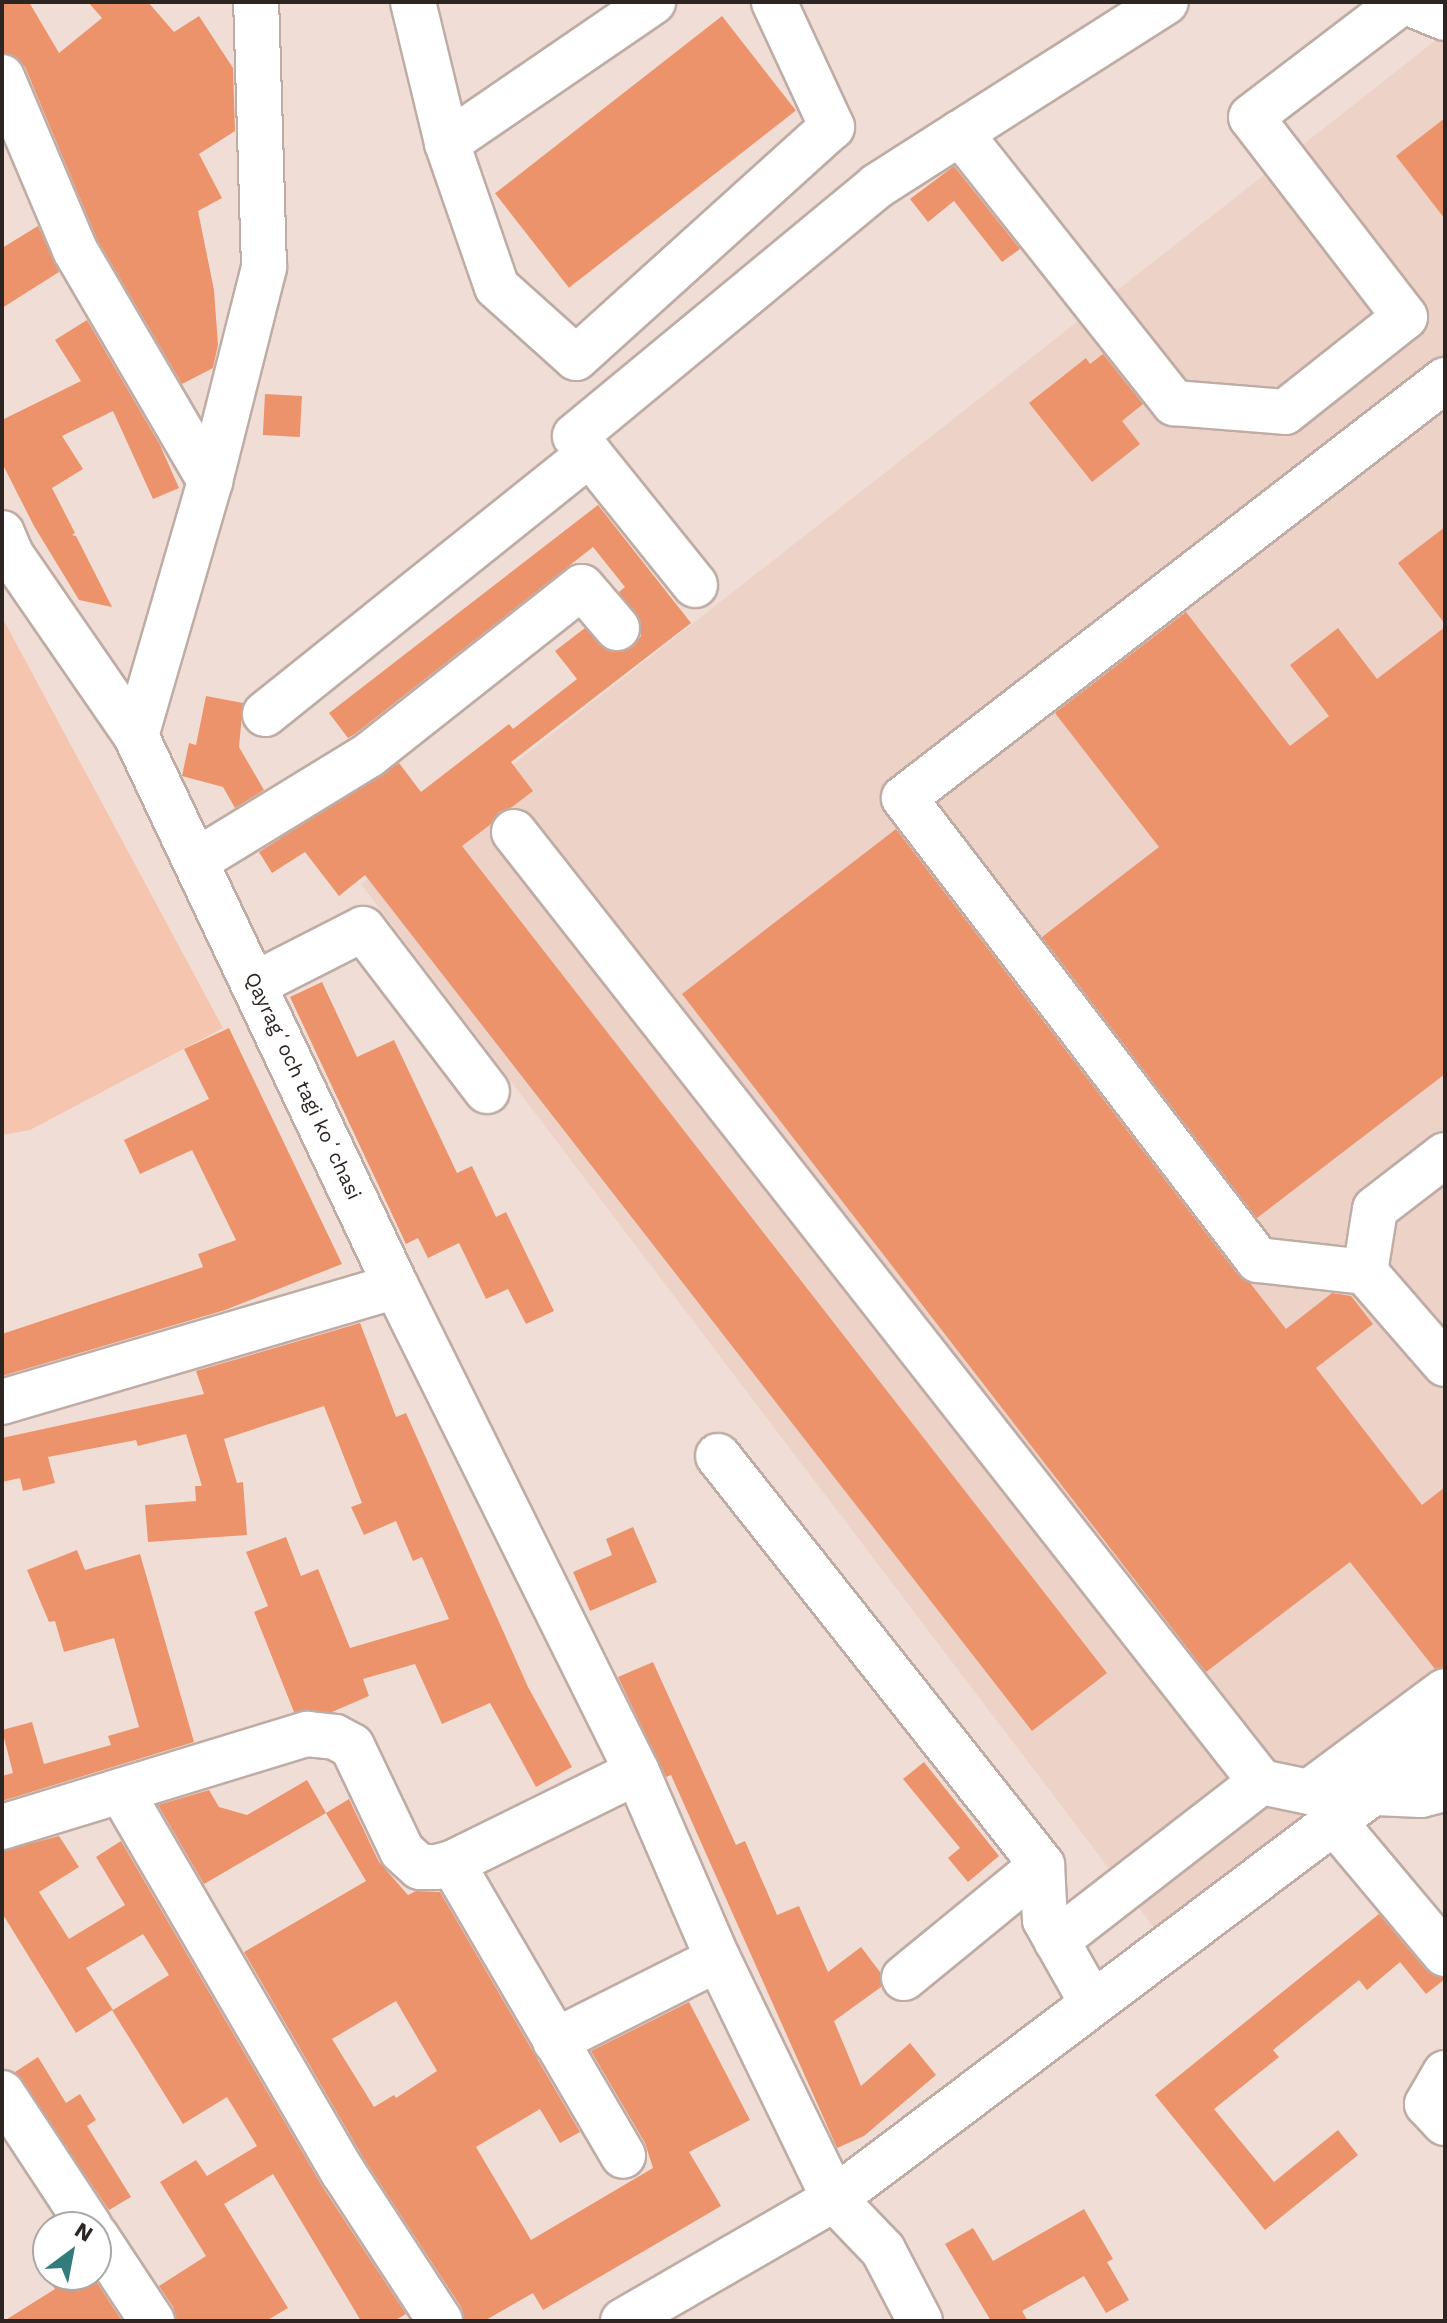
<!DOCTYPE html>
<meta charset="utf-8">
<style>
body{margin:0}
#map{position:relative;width:1447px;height:2323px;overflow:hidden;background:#f0ded6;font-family:"Work Sans",sans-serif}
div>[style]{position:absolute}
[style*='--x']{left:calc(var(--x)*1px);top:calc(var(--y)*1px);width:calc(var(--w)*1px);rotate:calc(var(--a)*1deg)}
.built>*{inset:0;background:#ecd2c7}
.green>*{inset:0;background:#f6c5b0}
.building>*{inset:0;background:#ed936c;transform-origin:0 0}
.roads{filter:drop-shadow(2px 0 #beaca5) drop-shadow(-2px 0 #beaca5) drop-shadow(0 2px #beaca5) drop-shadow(0 -2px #beaca5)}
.minor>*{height:44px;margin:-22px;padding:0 22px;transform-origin:22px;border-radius:22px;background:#fff}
span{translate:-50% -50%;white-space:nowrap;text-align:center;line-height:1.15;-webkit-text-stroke:6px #fff;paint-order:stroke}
.street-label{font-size:20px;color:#2c2522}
.frame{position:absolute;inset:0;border:4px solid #2c2522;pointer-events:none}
.north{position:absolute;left:32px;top:2211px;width:80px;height:80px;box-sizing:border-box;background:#fff;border:2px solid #aba8a7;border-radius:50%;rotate:32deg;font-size:22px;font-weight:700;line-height:32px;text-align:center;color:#2c2522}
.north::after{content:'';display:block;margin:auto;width:28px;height:36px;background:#337c7b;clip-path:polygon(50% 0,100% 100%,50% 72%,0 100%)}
</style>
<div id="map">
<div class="built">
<div style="clip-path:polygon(1445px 33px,1445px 1721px,1155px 1929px,361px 884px)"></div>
</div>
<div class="green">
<div style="clip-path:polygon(2px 617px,223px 1028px,30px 1130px,2px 1135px)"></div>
</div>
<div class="building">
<div style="clip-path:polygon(2px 2px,29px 2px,59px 53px,102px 18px,88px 2px,148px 2px,174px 32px,199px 16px,233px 68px,235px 131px,199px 154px,222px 198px,198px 211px,214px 290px,218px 345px,213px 368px,182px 384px,97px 239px,25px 67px,16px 57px,2px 53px)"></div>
<div style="left:722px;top:16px;width:120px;height:288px;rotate:52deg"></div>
<div style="clip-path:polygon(1445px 118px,1445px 219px,1396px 156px)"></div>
<div style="clip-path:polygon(954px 166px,1020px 249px,1002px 262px,954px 201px,928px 222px,910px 199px)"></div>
<div style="clip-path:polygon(38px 226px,59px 272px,2px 308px,2px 248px)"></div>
<div style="clip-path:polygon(87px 320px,160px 445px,179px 488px,153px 499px,113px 411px,62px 436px,83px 469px,52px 488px,75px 533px,72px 535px,76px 536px,112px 607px,79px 600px,34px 526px,2px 463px,2px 420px,81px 381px,55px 340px)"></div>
<div style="clip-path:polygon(1103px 354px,1143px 404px,1122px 421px,1140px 444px,1092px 482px,1029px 403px,1086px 358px,1090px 364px)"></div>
<div style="left:265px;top:394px;width:37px;height:41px;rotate:3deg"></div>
<div style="clip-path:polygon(598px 505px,691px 623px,511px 762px,533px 791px,512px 807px,499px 812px,491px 824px,462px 846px,1107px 1673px,1032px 1731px,365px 875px,339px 896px,305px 852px,272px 873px,259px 852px,399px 763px,421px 792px,509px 724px,513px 729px,577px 679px,555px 651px,585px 628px,608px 651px,622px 652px,634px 646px,641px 636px,641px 623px,619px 592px,625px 587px,593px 547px,355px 734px,348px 738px,329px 713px)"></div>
<div style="clip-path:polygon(1445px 527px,1445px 624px,1398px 563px)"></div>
<div style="clip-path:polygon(1186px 612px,1290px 746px,1329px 716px,1290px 665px,1338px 628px,1377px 679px,1445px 627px,1445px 1074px,1257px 1218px,1042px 937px,1159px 847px,1055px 713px)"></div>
<div style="clip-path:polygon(206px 696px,243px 703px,239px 747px,264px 790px,235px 808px,223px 787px,182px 776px,189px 743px,196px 745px)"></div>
<div style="clip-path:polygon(896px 829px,1238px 1275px,1250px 1283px,1286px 1329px,1332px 1293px,1351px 1296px,1373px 1324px,1316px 1368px,1422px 1505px,1445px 1487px,1445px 1666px,1435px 1669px,1350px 1562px,1206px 1672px,682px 994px)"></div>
<div style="clip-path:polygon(322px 982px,357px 1057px,394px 1040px,457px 1173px,472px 1166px,496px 1217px,506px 1212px,554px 1311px,526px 1324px,508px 1289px,486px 1299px,459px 1243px,428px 1258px,418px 1238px,406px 1244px,290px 997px)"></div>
<div style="clip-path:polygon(229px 1028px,342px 1264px,225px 1310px,2px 1376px,2px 1334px,203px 1267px,198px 1254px,236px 1240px,192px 1150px,140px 1174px,124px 1140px,209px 1099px,184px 1049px)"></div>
<div style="clip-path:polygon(360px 1323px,396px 1417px,406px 1413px,528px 1687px,572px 1767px,536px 1787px,490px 1703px,442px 1724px,415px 1664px,363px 1679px,369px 1696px,332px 1712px,294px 1712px,254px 1612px,268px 1606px,246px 1552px,286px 1537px,301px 1576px,318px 1569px,350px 1648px,449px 1619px,422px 1557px,413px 1561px,396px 1521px,364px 1535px,351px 1507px,362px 1503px,324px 1406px,224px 1439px,237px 1483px,243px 1482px,247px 1535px,148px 1542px,145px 1505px,196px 1501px,195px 1486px,202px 1486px,186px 1434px,138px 1446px,136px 1440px,48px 1457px,55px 1483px,23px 1491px,20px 1478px,2px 1482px,2px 1438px,204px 1394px,196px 1371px)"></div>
<div style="clip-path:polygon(633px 1527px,657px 1582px,590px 1611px,573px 1572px,612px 1555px,606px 1539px)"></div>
<div style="clip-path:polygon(77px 1550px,85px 1570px,140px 1554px,194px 1742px,2px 1801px,2px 1776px,13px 1773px,2px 1730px,32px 1722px,44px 1764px,111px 1745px,108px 1736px,139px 1727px,114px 1638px,64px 1652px,55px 1621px,49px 1622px,27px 1570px)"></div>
<div style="clip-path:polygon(653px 1662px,736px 1845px,745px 1841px,777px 1915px,799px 1906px,828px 1972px,861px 1947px,880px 1972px,881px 1987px,834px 2021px,861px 2086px,910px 2043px,936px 2075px,864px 2136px,837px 2148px,671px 1775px,666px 1777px,618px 1677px)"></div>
<div style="clip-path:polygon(924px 1762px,999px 1856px,968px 1882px,948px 1858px,960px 1848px,903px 1779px)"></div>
<div style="clip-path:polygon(307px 1780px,326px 1813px,204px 1884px,158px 1805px,209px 1790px,219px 1807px,247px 1815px)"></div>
<div style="clip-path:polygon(evenodd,349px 1799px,379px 1862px,408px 1895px,416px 1891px,440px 1892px,580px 2132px,560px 2143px,540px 2109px,476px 2147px,531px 2240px,653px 2168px,645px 2143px,591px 2051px,689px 2002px,750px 2120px,689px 2152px,721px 2206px,543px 2310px,533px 2293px,484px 2321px,465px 2321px,461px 2307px,364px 2159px,244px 1952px,366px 1881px,326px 1813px,349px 1799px,396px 2001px,437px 2071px,396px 2098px,394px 2095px,374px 2107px,332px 2039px,396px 2001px)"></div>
<div style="clip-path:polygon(evenodd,59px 1836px,79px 1867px,39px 1892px,69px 1939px,125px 1905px,96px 1857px,121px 1841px,322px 2186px,406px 2314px,394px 2321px,361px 2321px,273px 2174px,224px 2204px,288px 2308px,266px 2321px,177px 2321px,173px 2307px,159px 2286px,206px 2256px,160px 2182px,196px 2160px,207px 2176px,257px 2146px,227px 2097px,183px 2124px,112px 2010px,76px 2033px,2px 1913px,2px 1851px,59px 1836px,143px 1934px,169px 1975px,113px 2010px,86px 1968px,143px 1934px)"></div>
<div style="clip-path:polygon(1379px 1914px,1426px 1970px,1445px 1979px,1426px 1994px,1400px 1962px,1367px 1990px,1359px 1980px,1273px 2050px,1279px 2057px,1214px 2109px,1274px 2182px,1338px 2130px,1358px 2155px,1265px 2230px,1155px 2095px)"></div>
<div style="clip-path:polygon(38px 2057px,66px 2103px,80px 2094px,96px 2120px,87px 2126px,131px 2197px,109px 2210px,15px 2072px)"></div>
<div style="clip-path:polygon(1084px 2209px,1113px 2259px,1107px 2262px,1129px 2300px,1106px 2313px,1084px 2276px,1022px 2311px,1028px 2321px,991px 2321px,945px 2244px,973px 2228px,993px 2261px)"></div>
<div style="clip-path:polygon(48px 2265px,48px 2275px,92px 2275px,122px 2321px,4px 2321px,55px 2289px,41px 2269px)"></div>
</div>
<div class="roads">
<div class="minor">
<div style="--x:413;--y:2;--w:145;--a:76.4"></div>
<div style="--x:447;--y:143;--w:152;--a:70.9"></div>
<div style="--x:497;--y:287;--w:106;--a:41.9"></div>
<div style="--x:576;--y:358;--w:345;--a:-42.1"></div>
<div style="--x:832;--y:127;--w:138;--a:-114.9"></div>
<div style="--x:1406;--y:2;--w:42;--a:22.3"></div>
<div style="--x:2;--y:77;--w:188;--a:67.1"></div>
<div style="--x:75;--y:250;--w:268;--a:59.7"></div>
<div style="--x:960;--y:133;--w:244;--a:-32.5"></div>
<div style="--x:447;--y:143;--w:250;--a:-34.4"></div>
<div style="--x:2;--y:533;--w:25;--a:67"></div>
<div style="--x:12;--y:556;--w:219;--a:55.4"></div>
<div style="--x:136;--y:736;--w:608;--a:64.7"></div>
<div style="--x:396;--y:1286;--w:411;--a:163.6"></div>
<div style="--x:695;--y:585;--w:191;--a:-128.8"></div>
<div style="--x:575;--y:436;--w:392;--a:-39.6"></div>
<div style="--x:877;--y:186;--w:98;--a:-32.6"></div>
<div style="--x:960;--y:133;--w:345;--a:51.6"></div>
<div style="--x:1174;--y:403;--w:111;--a:4.6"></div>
<div style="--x:1285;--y:412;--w:153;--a:-38.4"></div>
<div style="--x:1405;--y:317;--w:252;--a:-127.6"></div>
<div style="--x:1251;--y:117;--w:190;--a:-37.3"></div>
<div style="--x:265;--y:714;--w:416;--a:-38.7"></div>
<div style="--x:136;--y:736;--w:266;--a:-73.8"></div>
<div style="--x:210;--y:481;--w:221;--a:-75.8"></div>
<div style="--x:264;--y:267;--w:265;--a:-91.7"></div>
<div style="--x:514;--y:832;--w:1209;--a:51.82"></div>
<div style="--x:1261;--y:1782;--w:259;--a:142.2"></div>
<div style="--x:196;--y:861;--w:203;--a:-31.5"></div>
<div style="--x:369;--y:755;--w:271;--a:-38.3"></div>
<div style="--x:582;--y:587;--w:54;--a:49.5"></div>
<div style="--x:255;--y:984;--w:121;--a:-27"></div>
<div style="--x:363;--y:929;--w:204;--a:52.6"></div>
<div style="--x:1445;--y:1155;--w:88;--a:142.4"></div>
<div style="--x:1375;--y:1209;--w:64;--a:99"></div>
<div style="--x:1365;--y:1272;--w:122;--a:49"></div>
<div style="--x:1365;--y:1272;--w:108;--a:-173.6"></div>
<div style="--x:1258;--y:1260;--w:582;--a:-127.46"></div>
<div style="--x:904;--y:798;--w:684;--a:-37.69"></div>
<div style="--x:396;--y:1286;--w:542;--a:63.62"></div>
<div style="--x:637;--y:1772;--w:204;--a:66.6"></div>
<div style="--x:718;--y:1959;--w:267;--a:64.2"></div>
<div style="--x:834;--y:2199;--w:71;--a:46.1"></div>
<div style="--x:883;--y:2250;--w:80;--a:62.5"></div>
<div style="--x:718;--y:1456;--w:522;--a:51.61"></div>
<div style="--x:1042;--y:1865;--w:55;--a:86.9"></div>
<div style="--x:1045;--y:1920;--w:95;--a:60.5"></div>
<div style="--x:1261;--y:1782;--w:49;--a:11.8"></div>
<div style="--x:1309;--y:1792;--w:169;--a:-36.6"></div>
<div style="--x:121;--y:1791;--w:441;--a:59.8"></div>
<div style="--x:343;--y:2172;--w:178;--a:56.9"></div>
<div style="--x:1376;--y:1793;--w:45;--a:2.5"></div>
<div style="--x:1421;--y:1795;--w:25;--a:-14"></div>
<div style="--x:1335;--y:1823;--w:171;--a:50"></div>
<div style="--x:2;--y:1827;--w:319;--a:-17"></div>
<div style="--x:307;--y:1734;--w:28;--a:6"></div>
<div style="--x:335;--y:1737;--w:19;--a:28"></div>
<div style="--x:352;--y:1746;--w:116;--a:64.5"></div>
<div style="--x:402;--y:1851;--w:24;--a:42"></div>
<div style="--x:420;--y:1867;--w:16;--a:0"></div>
<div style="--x:436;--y:1867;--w:16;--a:-14"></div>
<div style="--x:452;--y:1863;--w:206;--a:-26.2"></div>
<div style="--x:452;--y:1863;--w:339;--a:59.7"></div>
<div style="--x:904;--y:1978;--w:178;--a:-39.3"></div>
<div style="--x:555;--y:2041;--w:182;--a:-26.7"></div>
<div style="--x:1445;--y:2073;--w:36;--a:120"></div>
<div style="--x:1427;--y:2104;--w:26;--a:47"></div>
<div style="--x:2;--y:2093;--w:160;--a:56.7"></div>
<div style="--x:96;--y:2236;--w:102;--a:56.6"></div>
<div style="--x:623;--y:2321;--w:244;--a:-30"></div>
<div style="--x:834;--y:2199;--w:765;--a:-37.03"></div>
</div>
</div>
<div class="street-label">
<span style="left:303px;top:1086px;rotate:65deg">Qayragʻoch tagi koʻchasi</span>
</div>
<div class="frame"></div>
<div class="north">N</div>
</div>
